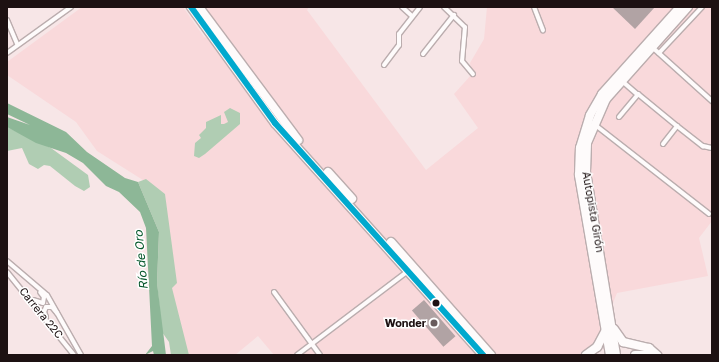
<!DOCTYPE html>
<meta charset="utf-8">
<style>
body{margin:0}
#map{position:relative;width:719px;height:362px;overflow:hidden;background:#f7e6e7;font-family:"Golos Text",sans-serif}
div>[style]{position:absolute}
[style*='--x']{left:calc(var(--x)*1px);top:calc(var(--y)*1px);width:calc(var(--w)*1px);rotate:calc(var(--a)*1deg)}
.built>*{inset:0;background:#f9d9db}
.forest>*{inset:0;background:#b0cdb3}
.water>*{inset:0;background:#8db797}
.building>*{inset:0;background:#b1a3a4;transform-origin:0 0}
.roads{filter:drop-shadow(1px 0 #bbadae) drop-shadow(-1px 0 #bbadae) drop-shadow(0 1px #bbadae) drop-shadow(0 -1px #bbadae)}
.street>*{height:4px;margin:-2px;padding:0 2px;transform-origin:2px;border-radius:2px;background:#fefbfb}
.highway>*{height:8px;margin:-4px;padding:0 4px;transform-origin:4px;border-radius:4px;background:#fefbfb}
.bus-1>*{height:6px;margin:-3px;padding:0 3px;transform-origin:3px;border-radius:3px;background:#00a9ce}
.dots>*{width:11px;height:11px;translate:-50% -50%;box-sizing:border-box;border:2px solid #fff;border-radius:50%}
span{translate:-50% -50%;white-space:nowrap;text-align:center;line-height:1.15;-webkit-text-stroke:3px #fff;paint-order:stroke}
.street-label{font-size:11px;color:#1d1112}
.poi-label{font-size:11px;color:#1d1112;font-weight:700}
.right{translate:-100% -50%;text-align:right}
.water-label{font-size:12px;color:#07582d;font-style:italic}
.frame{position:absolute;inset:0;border:8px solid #1d1112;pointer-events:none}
</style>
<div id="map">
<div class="built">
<div style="clip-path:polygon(82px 7px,183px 7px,204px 37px,214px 40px,200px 7px,309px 7px,307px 10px,426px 170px,478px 128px,454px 94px,472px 74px,470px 63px,484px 39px,487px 7px,712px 7px,712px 221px,699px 238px,708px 276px,617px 293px,598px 340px,581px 355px,498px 355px,487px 345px,476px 355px,274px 355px,258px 336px,235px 355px,188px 355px,170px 286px,165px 194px,97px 151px,76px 122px,7px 75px,7px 62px)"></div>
</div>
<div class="forest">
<div style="clip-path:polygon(230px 108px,240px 113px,240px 124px,205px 154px,199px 158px,194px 156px,195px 143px,201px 138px,199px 135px,206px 128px,206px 122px,221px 115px,221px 124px,224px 124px,228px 122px,224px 112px)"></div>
<div style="clip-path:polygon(7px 127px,51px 148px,88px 175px,90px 187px,84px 191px,75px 186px,50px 166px,44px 165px,38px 169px,29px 164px,22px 148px,7px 151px)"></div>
<div style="clip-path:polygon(146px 179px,165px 194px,177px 283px,172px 288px,189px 355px,171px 355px,169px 342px,162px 332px,157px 283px,159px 232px,138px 182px)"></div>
</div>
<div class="water">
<div style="clip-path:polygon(7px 103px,66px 132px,87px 152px,125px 178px,138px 182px,159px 232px,157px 283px,166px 355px,154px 355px,153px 351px,145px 355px,152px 346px,146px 228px,140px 212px,119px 192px,106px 186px,83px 163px,66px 153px,36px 143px,7px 127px,7px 117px,30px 125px,7px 114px)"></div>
</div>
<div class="building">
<div style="clip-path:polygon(612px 7px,655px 7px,635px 29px)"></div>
<div style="left:424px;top:300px;width:48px;height:16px;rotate:49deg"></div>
</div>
<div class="roads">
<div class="street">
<div style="--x:402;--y:7;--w:13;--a:42"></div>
<div style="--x:444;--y:7;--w:29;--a:44"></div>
<div style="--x:465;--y:27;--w:34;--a:95"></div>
<div style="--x:462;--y:61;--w:17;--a:50"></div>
<div style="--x:534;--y:7;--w:25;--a:69"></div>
<div style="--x:7;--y:20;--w:26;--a:67"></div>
<div style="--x:652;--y:47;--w:81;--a:42"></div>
<div style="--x:7;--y:53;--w:79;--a:-35.7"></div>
<div style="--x:659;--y:53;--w:63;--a:-46.9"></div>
<div style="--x:423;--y:54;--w:50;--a:-51.5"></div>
<div style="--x:384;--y:65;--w:25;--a:-53"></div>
<div style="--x:399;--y:45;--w:11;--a:-90"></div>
<div style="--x:399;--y:34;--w:34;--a:-52"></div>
<div style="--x:622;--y:81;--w:20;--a:41"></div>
<div style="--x:619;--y:117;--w:30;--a:-50"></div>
<div style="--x:638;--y:94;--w:50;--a:39.4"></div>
<div style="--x:594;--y:124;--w:146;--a:38"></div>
<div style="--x:663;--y:144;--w:23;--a:-52"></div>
<div style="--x:677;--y:126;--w:33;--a:38"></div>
<div style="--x:703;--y:146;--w:9;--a:13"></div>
<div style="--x:7;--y:261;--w:52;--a:40.4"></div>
<div style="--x:47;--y:295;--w:69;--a:60.5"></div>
<div style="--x:7;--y:272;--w:107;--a:51.1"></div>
<div style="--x:274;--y:292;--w:78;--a:53.9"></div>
<div style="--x:33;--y:300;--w:10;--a:17"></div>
<div style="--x:43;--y:303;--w:6;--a:-81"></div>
<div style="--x:44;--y:297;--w:6;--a:-129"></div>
<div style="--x:46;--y:317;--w:5;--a:-112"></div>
<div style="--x:44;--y:312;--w:5;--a:-68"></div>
<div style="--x:46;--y:307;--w:6;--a:0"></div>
<div style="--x:52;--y:307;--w:8;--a:50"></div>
<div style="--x:297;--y:355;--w:139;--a:-37.1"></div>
</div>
<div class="highway">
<div style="--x:191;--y:7;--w:143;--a:54.1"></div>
<div style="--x:275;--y:123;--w:312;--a:48.1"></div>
<div style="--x:199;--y:7;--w:166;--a:53.3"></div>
<div style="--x:328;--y:172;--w:36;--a:48"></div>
<div style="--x:391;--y:242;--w:151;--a:48.5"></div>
<div style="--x:614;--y:329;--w:16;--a:55"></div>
<div style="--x:623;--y:342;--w:27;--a:13"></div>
<div style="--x:649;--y:348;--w:11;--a:41"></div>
<div style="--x:586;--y:355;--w:14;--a:-36"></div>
<div style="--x:597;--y:347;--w:19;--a:-62"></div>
<div style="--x:610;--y:355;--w:183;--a:-99.8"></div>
<div style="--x:579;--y:175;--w:27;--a:-88"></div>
<div style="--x:580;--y:148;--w:34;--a:-73"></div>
<div style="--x:590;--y:115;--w:24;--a:-60"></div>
<div style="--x:602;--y:94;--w:117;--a:-48.1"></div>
<div style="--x:616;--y:355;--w:185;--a:-99.3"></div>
<div style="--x:586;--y:172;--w:29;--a:-88"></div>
<div style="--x:587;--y:143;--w:48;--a:-66.6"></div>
<div style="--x:606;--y:99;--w:123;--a:-48.3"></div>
<div style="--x:635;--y:355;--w:12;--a:0"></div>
</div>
</div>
<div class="bus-1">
<div style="--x:191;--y:7;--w:143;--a:54.1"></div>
<div style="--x:275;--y:123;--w:312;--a:48.1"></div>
</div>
<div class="dots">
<div style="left:436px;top:303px;background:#1d1112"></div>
<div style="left:434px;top:323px;background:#695c5d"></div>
</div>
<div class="street-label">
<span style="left:593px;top:212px;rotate:80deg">Autopista Girón</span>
<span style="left:41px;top:313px;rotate:51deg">Carrera 22C</span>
</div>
<div class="poi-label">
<span class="right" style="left:426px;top:323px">Wonder</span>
</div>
<div class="water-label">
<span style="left:141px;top:260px;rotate:-95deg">Río de Oro</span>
</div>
<div class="frame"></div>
</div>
